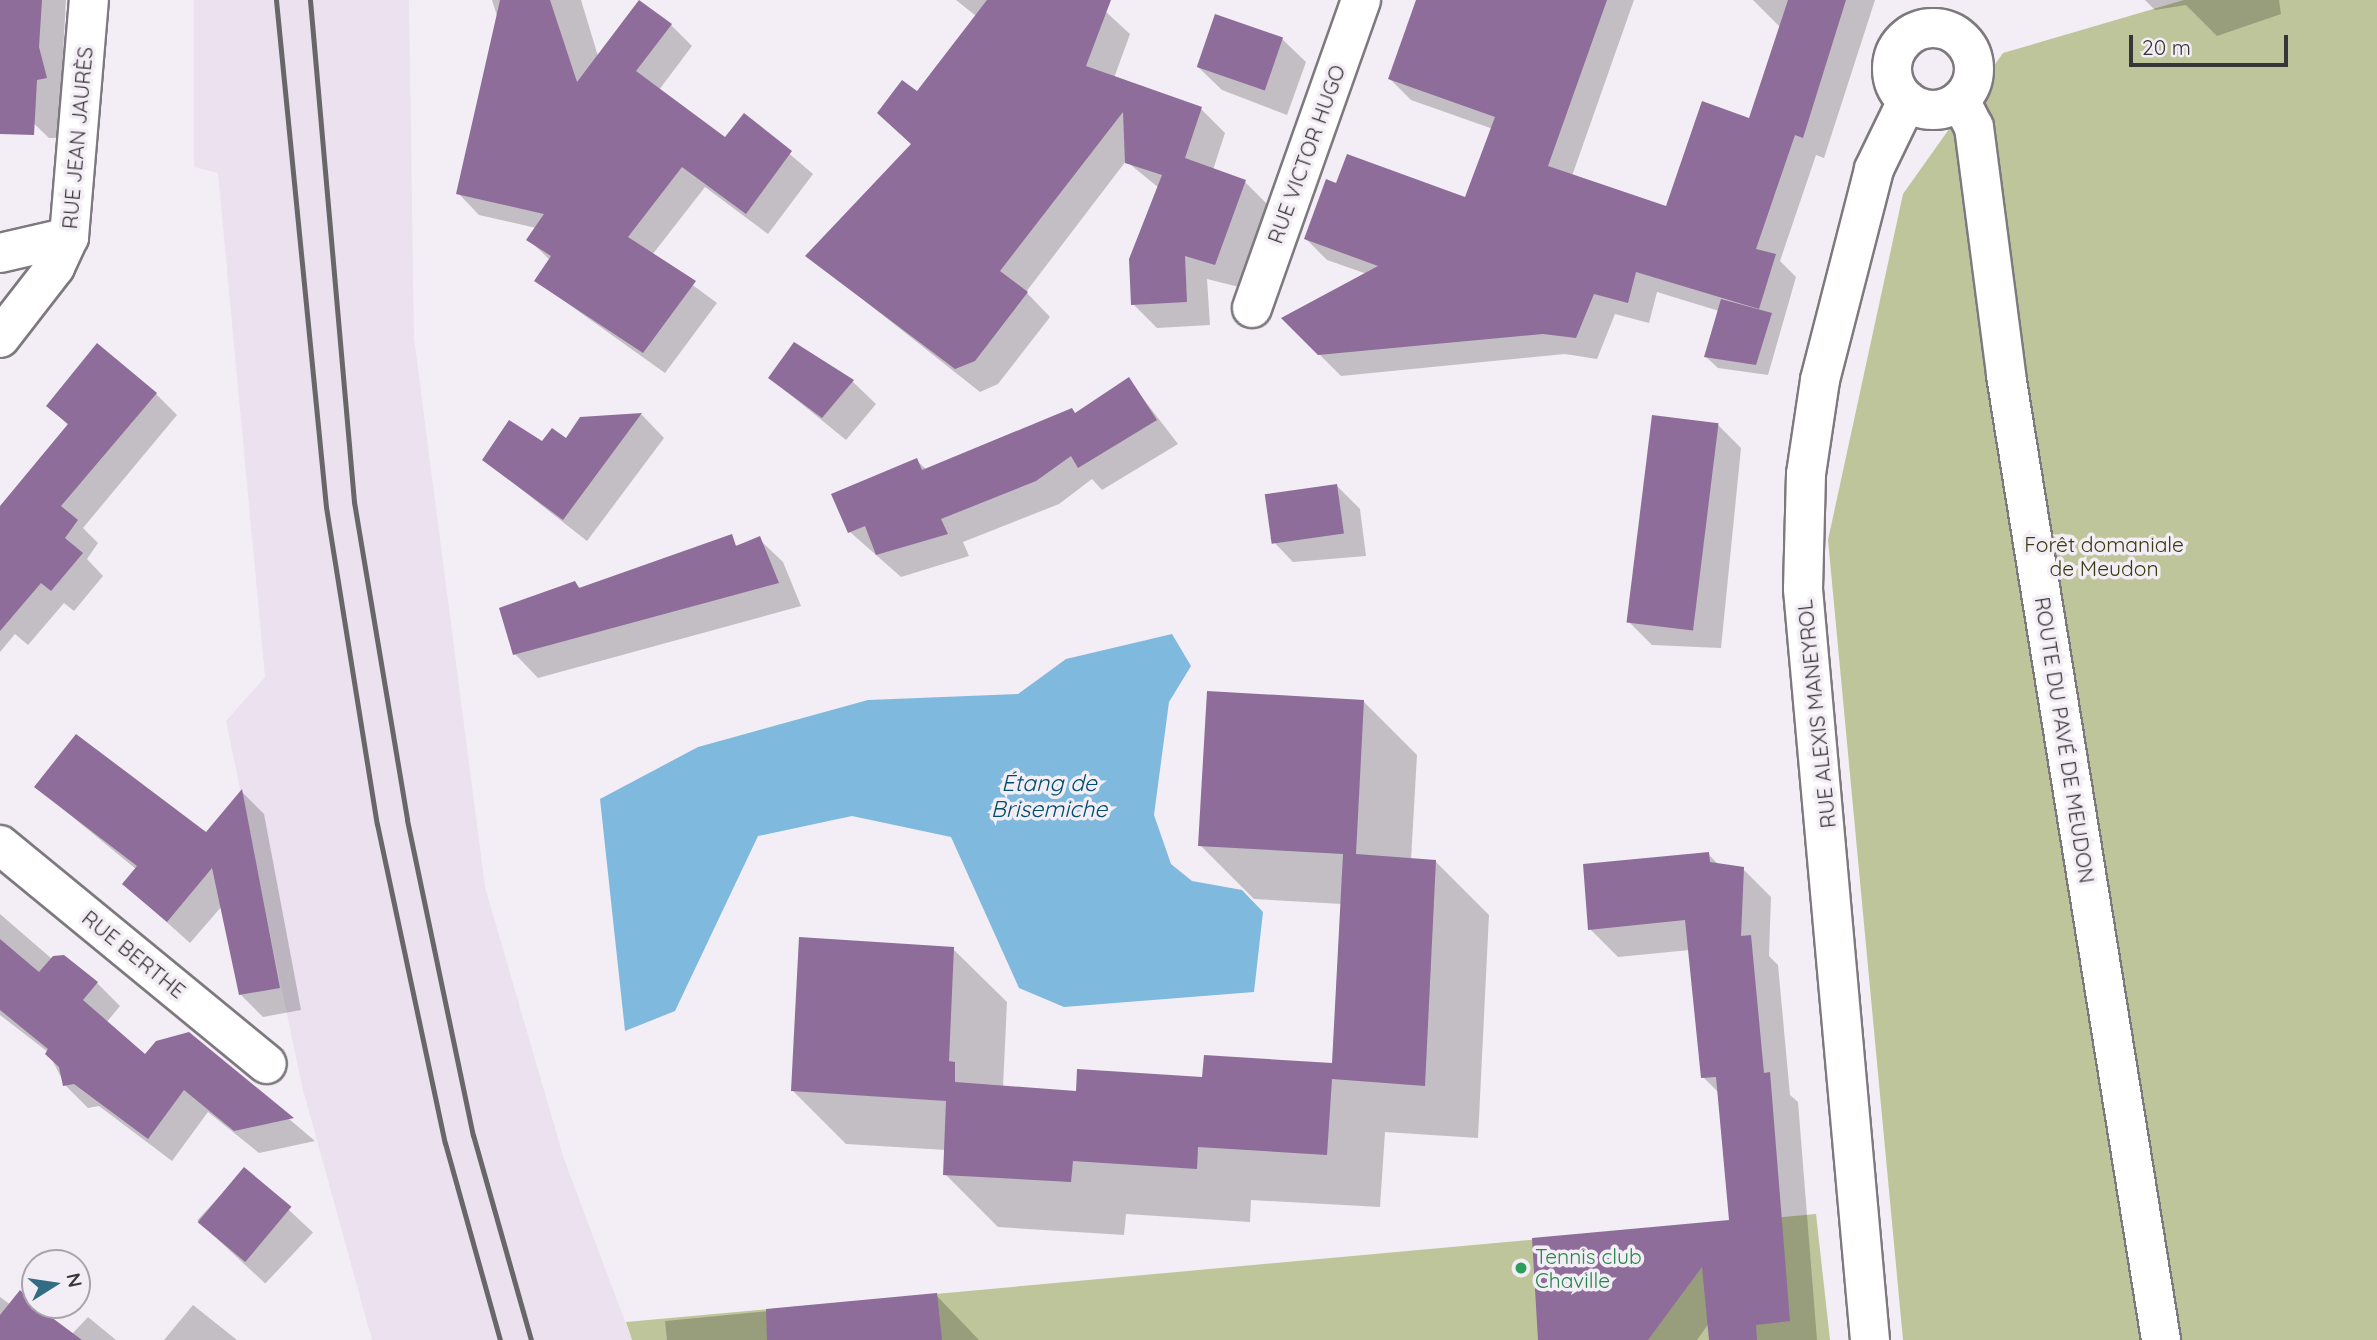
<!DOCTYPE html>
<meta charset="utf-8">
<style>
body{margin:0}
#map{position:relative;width:2377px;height:1340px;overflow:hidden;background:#f3eef5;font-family:Quicksand,sans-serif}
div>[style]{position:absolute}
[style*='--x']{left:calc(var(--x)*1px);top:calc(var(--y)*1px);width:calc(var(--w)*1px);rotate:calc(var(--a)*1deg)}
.built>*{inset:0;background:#ebe1ef}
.green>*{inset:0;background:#bec59a}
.water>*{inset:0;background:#7fb9dd}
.shadow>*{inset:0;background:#0003;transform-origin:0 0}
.building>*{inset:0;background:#8e6d9a;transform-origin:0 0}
.roads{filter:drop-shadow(2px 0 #7e797f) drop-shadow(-2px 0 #7e797f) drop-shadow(0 2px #7e797f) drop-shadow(0 -2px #7e797f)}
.minor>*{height:38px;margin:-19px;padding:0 19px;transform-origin:19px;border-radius:19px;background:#fff}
.minor>.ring{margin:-19px;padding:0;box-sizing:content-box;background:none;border:38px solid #fff;border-radius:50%}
.rail>*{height:5px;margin:-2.5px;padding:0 2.5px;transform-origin:2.5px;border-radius:2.5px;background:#69666a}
.dots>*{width:19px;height:19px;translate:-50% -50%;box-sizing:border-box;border:4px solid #f3eef5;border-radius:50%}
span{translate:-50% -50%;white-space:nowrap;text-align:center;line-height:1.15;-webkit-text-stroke:7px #f3eef5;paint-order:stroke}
.street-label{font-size:21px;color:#373537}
.park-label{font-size:21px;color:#373c0f}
.leisure-label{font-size:21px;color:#27864d}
.left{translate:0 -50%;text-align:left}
.water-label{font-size:23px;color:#004d6f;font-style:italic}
.north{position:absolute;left:21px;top:1249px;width:70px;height:70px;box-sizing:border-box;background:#f3eef5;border:2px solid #a8a4a9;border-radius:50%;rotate:78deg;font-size:19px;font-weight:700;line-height:28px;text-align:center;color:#373537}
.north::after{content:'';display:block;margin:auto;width:24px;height:32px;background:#326d85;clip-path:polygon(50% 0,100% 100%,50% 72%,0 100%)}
.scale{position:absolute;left:2129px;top:35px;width:159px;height:32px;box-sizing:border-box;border:4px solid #373537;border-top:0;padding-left:9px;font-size:21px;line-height:24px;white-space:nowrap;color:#373537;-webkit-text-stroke:5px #f3eef5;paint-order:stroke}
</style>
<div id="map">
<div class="built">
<div style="clip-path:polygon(194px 0,409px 0,414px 338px,485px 887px,564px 1159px,632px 1340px,372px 1340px,302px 1086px,226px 721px,265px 677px,218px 173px,194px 167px)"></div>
</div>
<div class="green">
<div style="clip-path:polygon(2184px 0,2377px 0,2377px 1340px,1903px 1340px,1828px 540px,1903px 194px,2003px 53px)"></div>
<div style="clip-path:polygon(1816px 1214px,1830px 1340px,632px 1340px,626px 1322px)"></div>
</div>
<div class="water">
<div style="clip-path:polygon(1172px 634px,1191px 666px,1169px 702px,1154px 815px,1171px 864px,1192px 881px,1242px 890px,1263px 912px,1254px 992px,1064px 1007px,1019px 988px,951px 837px,852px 816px,758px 836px,675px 1011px,625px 1031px,600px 799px,698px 747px,868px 700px,1018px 694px,1066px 659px)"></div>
</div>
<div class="shadow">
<div style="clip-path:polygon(0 0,66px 0,62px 71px,69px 101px,60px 103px,58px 138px,49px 138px,25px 115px,0 117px)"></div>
<div style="clip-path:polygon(492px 0,581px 0,598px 56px,671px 25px,692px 46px,659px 90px,726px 140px,744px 115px,813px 174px,768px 234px,705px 187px,652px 255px,717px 303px,665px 373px,536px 281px,550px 260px,529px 240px,536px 228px,479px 215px,458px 193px,498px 19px)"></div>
<div style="clip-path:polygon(956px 0,1093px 0,1130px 34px,1114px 78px,1201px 109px,1225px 133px,1213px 170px,1245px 182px,1268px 205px,1239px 287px,1207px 279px,1210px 325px,1157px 328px,1133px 304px,1159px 188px,1126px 161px,1026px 292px,1050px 317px,998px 384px,980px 392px,808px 256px,913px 146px,879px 113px,917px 94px,976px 16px)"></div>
<div style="clip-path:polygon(1439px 0,1634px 0,1572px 176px,1667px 208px,1750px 120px,1781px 28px,1753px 0,1875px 0,1824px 158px,1816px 155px,1780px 261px,1796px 277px,1768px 375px,1718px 368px,1706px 357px,1719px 311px,1657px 292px,1649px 323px,1615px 314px,1597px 359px,1565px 354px,1341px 376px,1284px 319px,1367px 274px,1327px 260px,1306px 239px,1337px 186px,1467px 199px,1493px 129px,1411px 100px,1390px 79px)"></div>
<div style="clip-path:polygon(2145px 0,2279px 0,2281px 14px,2217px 36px,2186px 5px,2155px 10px)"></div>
<div style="clip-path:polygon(1282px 39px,1306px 62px,1287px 115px,1222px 90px,1198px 67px)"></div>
<div style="clip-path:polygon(770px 378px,852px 381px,876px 404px,846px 440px)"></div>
<div style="clip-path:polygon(1128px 379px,1178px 444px,1102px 490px,1092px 479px,1059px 504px,963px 542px,969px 556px,901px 577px,850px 532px,916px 460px,927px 470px,1076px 414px)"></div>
<div style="clip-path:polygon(156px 394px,177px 415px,83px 528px,98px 543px,87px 559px,103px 576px,74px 611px,64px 603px,28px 645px,15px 634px,0 652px,0 509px,69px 426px,49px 406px)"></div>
<div style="clip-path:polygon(642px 415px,664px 438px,587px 541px,484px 460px,566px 441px,581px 418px)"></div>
<div style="clip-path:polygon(1718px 425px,1741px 448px,1721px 648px,1652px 645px,1629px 622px)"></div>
<div style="clip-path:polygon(1337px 486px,1360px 509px,1366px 556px,1293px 562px,1270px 538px)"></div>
<div style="clip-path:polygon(759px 539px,783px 562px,801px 606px,538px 678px,515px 654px,575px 583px,581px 589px)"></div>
<div style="clip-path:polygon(1364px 702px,1417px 755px,1411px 860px,1436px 862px,1489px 915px,1478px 1138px,1385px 1132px,1380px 1207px,1251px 1200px,1250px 1222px,1126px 1214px,1124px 1235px,998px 1227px,945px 1174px,946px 1150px,846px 1144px,793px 1091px,953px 949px,1007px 1002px,1003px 1087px,1078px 1092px,1333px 1065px,1342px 904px,1254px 899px,1200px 845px)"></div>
<div style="clip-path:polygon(36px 787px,206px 834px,242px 792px,264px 814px,301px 1010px,263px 1017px,240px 994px,222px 906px,190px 943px,124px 884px,136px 869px)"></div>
<div style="clip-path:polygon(1708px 854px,1720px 866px,1743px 869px,1771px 897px,1769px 956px,1778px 965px,1790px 1095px,1798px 1102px,1817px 1340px,1710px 1340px,1709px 1323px,1697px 1340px,1540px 1340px,1731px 1221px,1720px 1094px,1703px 1077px,1690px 950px,1618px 957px,1590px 929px)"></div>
<div style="clip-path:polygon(0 914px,52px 959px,97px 983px,120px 1006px,106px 1023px,145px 1057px,189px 1034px,315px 1141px,259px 1153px,208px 1112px,172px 1161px,99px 1106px,88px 1108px,65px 1085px,48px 1052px,0 1015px)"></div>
<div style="left:245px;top:1169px;width:93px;height:70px;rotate:43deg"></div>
<div style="clip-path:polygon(21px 1293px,72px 1334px,88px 1317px,116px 1340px,0 1340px,0 1297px,11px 1305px)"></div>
<div style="clip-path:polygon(936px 1295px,979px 1340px,667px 1340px,665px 1321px)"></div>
<div style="clip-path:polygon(193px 1305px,237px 1340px,164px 1340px)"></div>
</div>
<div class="building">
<div style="clip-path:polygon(0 0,42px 0,39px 47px,47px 78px,37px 80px,34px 135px,0 134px)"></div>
<div style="clip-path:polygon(500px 0,550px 0,577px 82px,639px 0,672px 24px,636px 71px,725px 137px,744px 113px,792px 151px,746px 214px,682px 167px,628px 237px,696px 281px,643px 353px,534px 281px,551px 256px,526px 240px,544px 214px,456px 194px)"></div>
<div style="clip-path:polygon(987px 0,1111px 0,1086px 66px,1202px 107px,1185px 158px,1246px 180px,1215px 265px,1185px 256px,1187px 302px,1131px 305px,1129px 259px,1162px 175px,1125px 163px,1123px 112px,1000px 271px,1028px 292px,975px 361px,955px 369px,805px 256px,911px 144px,877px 113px,902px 80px,917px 91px)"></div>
<div style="clip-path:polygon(1416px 0,1607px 0,1548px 166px,1666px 206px,1702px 101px,1749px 118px,1788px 0,1846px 0,1803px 138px,1795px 135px,1756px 249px,1776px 254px,1759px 309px,1636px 272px,1628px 303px,1594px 294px,1576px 338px,1543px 334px,1318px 355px,1281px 318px,1378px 266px,1304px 239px,1326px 179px,1336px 183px,1347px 154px,1465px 197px,1495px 117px,1388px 79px)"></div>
<div style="left:1215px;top:14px;width:72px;height:56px;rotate:19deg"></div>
<div style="clip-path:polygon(1721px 299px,1772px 313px,1756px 365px,1704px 357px)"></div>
<div style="clip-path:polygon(794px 342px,854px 380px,822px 418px,768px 378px)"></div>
<div style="clip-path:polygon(97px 343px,157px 393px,61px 506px,78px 520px,65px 538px,83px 553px,51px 591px,41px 583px,0 631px,0 506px,68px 424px,46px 406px)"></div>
<div style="clip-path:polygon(1129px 377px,1157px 420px,1078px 468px,1071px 456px,1036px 481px,941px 519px,948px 534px,876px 555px,865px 526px,848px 533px,831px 494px,917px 458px,922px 470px,1072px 408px,1075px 413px)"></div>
<div style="clip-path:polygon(642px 413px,563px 520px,482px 460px,509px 420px,542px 441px,552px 428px,566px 438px,580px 417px)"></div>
<div style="left:1652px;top:415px;width:67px;height:209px;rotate:7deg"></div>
<div style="left:1337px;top:484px;width:50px;height:73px;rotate:82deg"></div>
<div style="clip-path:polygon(732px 534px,736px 546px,760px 536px,779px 583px,513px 655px,499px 608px,575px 581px,579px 588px)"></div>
<div style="clip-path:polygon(1207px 691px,1364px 700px,1356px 854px,1436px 860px,1425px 1086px,1332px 1079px,1327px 1155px,1198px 1147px,1197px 1169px,1073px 1161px,1071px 1182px,943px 1175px,946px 1101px,791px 1091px,799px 937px,954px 947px,949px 1061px,955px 1062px,955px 1082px,1076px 1091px,1077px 1069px,1202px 1077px,1204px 1055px,1332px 1063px,1343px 854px,1198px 846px)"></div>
<div style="clip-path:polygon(76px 734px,206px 832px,242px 789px,280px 988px,239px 995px,212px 868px,167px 922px,122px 884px,137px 866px,34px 787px)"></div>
<div style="clip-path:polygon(1709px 852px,1710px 862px,1744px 867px,1741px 936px,1751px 935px,1764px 1073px,1770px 1072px,1790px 1321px,1756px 1325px,1757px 1340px,1709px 1340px,1702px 1267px,1648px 1340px,1538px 1340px,1532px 1238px,1729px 1220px,1716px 1077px,1701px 1078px,1685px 920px,1588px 930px,1583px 864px)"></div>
<div style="clip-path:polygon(0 939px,39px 972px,53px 956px,64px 955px,98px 982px,83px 1000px,145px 1054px,156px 1041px,189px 1032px,294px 1118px,234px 1131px,184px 1090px,148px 1139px,74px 1084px,63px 1086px,59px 1067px,45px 1054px,48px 1049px,0 1010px)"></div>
<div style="left:244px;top:1167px;width:62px;height:72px;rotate:40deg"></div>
<div style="clip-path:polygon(20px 1290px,35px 1305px,82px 1340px,0 1340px,0 1315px)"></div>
<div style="clip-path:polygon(937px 1293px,942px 1340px,767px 1340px,766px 1309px)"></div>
</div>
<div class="roads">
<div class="minor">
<div class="ring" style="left:1892px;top:28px;width:44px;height:44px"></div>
<div style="--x:1960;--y:100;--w:30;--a:63"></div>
<div style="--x:1974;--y:127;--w:250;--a:82.6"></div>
<div style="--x:2006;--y:375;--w:977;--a:80.87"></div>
<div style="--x:0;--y:253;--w:71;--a:-13.1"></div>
<div style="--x:1252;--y:308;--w:327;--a:-70.5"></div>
<div style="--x:0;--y:338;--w:90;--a:-52.2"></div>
<div style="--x:55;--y:267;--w:33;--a:-65"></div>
<div style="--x:69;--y:237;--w:238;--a:-85.2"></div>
<div style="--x:0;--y:845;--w:345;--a:39.4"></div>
<div style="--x:1870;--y:1340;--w:754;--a:-95.1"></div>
<div style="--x:1803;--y:589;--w:115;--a:-88.5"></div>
<div style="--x:1806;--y:474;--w:95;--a:-81.5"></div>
<div style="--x:1820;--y:380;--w:218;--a:-75.6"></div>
<div style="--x:1874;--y:169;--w:76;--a:-64.1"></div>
</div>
</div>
<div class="rail">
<div style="--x:276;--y:0;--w:509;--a:84.37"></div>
<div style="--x:326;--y:507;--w:321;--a:80.9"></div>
<div style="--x:377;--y:824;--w:326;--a:78"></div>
<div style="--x:445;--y:1143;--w:205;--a:74.4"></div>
<div style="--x:310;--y:0;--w:504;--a:84.99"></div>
<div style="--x:354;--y:502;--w:322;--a:80.5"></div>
<div style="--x:407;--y:820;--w:322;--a:78.2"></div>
<div style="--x:473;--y:1135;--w:213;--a:74.2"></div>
</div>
<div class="dots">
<div style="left:1521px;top:1268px;background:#2e9e5b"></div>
</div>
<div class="street-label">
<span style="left:77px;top:138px;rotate:-85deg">RUE JEAN JAURÈS</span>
<span style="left:1306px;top:154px;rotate:-70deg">RUE VICTOR HUGO</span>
<span style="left:1816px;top:714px;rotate:-96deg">RUE ALEXIS MANEYROL</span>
<span style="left:2065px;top:740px;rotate:81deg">ROUTE DU PAVÉ DE MEUDON</span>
<span style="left:134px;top:954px;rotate:39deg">RUE BERTHE</span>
</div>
<div class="park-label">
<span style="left:2104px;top:556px">Forêt domaniale<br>de Meudon</span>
</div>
<div class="leisure-label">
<span class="left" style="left:1535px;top:1268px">Tennis club<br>Chaville</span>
</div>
<div class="water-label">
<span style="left:1049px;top:796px">Étang de<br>Brisemiche</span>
</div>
<div class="north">N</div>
<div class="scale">20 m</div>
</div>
